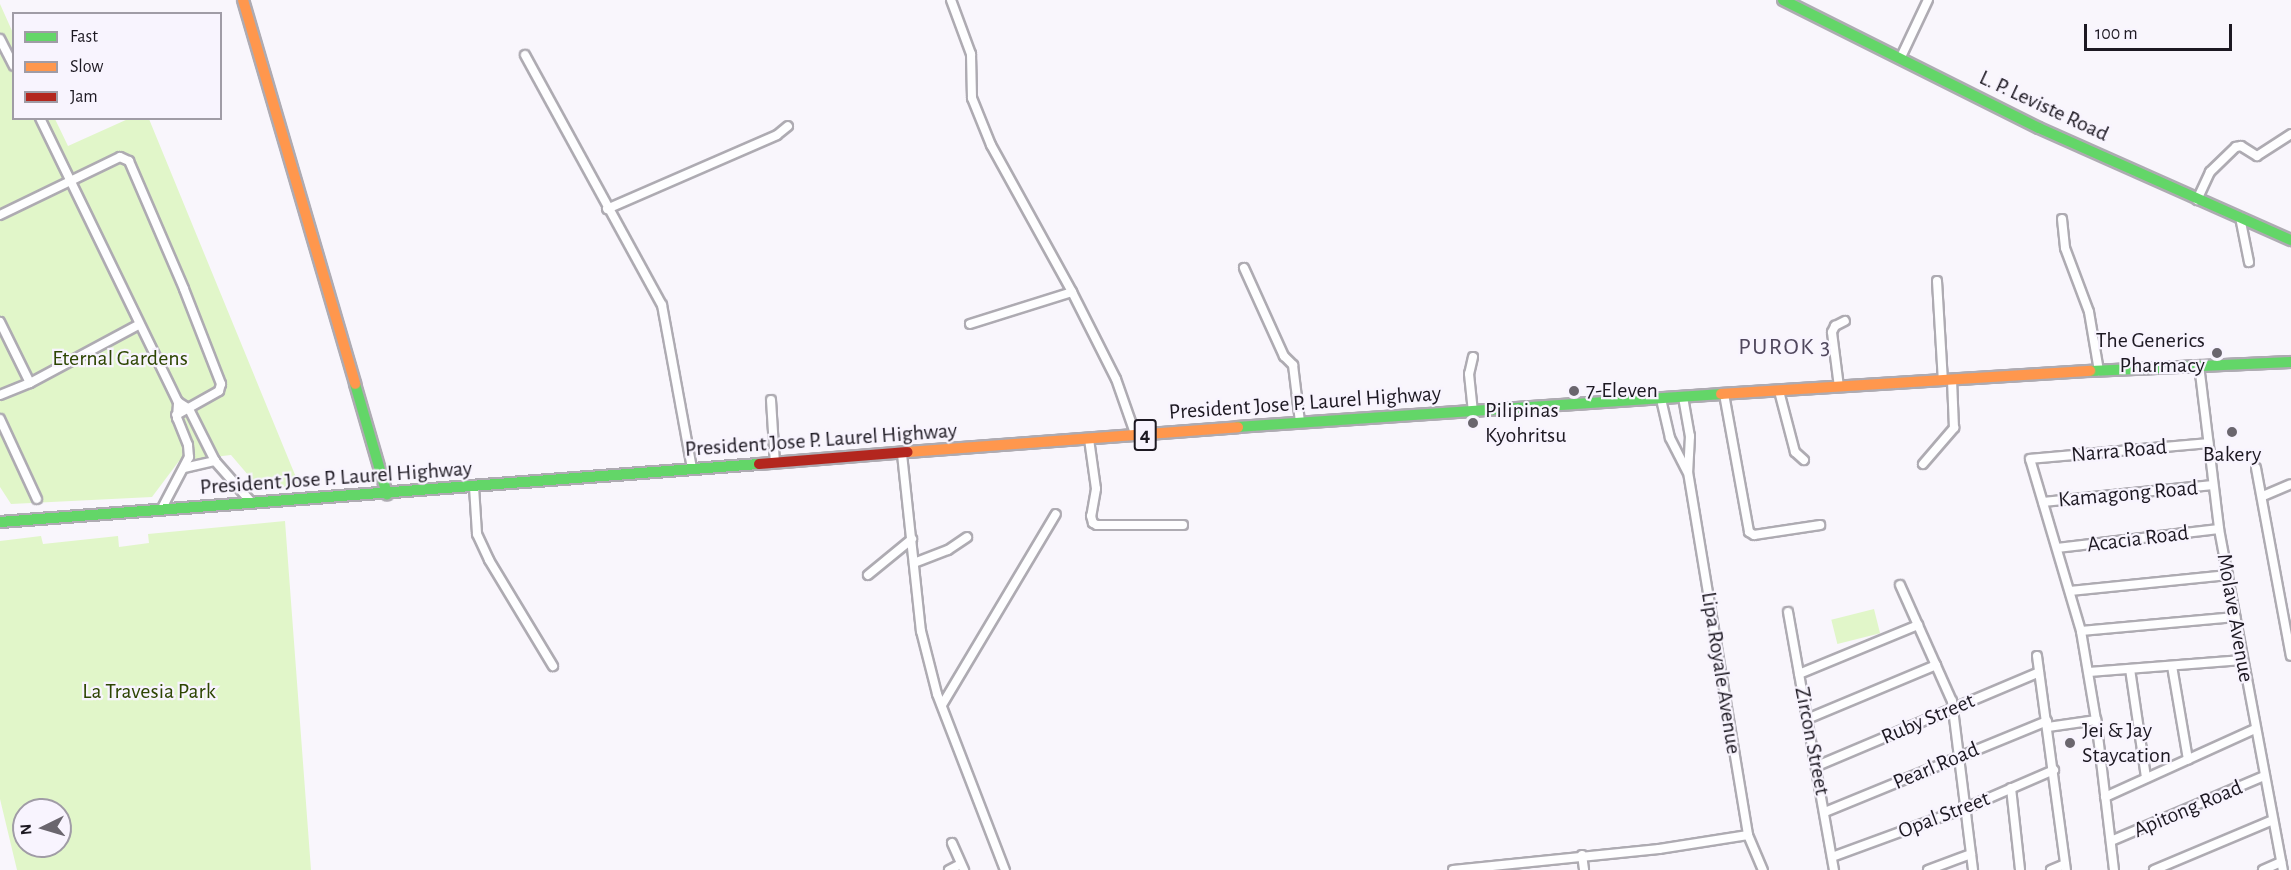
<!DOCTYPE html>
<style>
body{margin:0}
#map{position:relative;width:2291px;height:870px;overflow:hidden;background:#f9f6fc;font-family:"Alegreya Sans",sans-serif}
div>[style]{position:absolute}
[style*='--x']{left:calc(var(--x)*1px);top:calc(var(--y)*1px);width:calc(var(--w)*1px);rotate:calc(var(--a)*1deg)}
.green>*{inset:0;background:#e1f6c9;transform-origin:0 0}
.roads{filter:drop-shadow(2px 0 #aeabb2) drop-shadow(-2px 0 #aeabb2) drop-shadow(0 2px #aeabb2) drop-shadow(0 -2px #aeabb2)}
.street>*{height:8px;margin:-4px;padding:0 4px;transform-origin:4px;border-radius:4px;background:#fefeff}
.fast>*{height:10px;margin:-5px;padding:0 5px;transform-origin:5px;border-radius:5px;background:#63d668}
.slow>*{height:10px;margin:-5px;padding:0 5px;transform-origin:5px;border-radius:5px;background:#ff974d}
.jam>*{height:10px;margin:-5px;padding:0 5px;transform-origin:5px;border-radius:5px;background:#b3261e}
.dots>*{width:16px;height:16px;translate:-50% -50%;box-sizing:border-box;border:3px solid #f8f4fe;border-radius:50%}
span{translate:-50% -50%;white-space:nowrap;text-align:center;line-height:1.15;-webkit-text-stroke:4.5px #f8f4fe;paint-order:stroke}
.shield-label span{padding:2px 4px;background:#f8f4fe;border:2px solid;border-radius:4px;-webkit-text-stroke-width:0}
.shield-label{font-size:21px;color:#1d1922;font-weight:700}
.street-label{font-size:22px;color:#1d1922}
.poi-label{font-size:22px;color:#1d1922}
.right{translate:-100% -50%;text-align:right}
.left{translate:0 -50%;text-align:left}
.park-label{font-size:22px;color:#2d4502}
.neighbourhood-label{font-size:24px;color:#50485d;letter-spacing:1.5px}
.legend{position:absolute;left:12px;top:12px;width:210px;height:108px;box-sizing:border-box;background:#f8f4fe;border:2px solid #a09ca6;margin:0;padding:8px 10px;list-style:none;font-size:18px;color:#1d1922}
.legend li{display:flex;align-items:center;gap:12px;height:30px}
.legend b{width:30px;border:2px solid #a09ca6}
.north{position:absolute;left:12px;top:798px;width:60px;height:60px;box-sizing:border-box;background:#f8f4fe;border:2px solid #a09ca6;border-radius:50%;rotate:265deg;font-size:16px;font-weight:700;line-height:24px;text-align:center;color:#1d1922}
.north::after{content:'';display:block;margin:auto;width:21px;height:27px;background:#6a666e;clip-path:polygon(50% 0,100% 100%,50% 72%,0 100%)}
.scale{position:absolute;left:2084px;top:24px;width:148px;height:27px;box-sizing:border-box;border:3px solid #1d1922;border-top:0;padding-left:8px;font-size:18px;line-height:21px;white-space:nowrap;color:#1d1922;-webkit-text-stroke:4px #f8f4fe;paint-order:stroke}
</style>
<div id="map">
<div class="green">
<div style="clip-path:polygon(0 4px,13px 33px,14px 118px,55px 119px,68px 146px,128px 119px,149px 119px,300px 487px,260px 489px,231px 455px,179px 461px,152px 497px,11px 504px,0 487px)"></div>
<div style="clip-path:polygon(evenodd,285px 521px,311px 870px,17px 870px,0 799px,0 541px,41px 536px,43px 544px,118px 536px,119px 547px,149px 543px,148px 534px,285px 521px,24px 810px,60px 810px,60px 846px,24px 846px,24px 810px)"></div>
<div style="left:1874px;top:609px;width:25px;height:44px;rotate:76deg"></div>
</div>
<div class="roads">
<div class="street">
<div style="--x:951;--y:0;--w:58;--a:69.7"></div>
<div style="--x:971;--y:54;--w:44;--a:88.7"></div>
<div style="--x:972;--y:98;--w:51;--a:68"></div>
<div style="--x:991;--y:145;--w:168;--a:61.1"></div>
<div style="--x:0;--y:39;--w:30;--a:63"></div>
<div style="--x:525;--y:55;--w:285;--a:61.3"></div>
<div style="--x:662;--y:305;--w:167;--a:79.6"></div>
<div style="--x:1901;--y:57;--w:63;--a:-64.7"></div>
<div style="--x:40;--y:118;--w:316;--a:64.1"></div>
<div style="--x:178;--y:402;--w:13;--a:32"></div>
<div style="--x:189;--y:409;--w:58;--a:63.4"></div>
<div style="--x:215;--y:461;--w:56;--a:48.6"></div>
<div style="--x:2197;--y:200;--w:31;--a:-65"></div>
<div style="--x:2210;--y:172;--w:36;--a:-44"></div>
<div style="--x:2236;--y:147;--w:5;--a:-11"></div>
<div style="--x:2241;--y:146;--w:19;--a:32"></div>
<div style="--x:2257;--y:156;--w:40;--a:-32.9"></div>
<div style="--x:607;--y:209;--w:185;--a:-23.5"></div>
<div style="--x:777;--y:135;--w:14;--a:-39"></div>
<div style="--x:0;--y:215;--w:133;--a:-25.8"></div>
<div style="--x:120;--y:157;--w:10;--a:24"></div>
<div style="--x:129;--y:161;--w:139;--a:66.7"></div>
<div style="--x:184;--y:289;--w:102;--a:68.7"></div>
<div style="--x:221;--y:384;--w:7;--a:106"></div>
<div style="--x:219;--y:391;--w:49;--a:150.8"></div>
<div style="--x:2240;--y:217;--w:46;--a:78.7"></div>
<div style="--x:2062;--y:219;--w:29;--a:84"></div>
<div style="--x:2065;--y:248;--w:68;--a:69.4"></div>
<div style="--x:2089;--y:312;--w:60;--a:80.4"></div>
<div style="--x:1244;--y:268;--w:97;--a:65.6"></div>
<div style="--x:1284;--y:356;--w:13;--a:45"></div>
<div style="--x:1293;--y:365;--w:57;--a:83"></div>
<div style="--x:1937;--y:281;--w:100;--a:86.6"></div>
<div style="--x:0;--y:322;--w:68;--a:63.8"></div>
<div style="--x:970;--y:324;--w:107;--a:-17.4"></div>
<div style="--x:1072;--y:292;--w:97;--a:63.2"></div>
<div style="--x:1116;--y:379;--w:60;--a:70.7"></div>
<div style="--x:1473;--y:357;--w:17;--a:103"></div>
<div style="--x:1469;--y:374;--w:36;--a:84"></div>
<div style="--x:2199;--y:365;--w:165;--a:83"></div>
<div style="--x:2219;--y:529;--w:347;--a:79.4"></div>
<div style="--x:1839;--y:387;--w:55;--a:-97.3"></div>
<div style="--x:1832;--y:332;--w:7;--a:-63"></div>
<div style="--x:1835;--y:326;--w:11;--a:-27"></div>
<div style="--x:1779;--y:391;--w:63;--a:75.3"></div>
<div style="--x:1795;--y:452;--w:12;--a:42"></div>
<div style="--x:1724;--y:394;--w:140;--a:79.7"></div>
<div style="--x:1749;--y:532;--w:6;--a:31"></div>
<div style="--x:1754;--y:535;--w:67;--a:-8.6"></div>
<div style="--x:0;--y:395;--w:32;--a:-22"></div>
<div style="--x:30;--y:383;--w:123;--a:-28.2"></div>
<div style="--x:1683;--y:397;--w:40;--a:80"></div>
<div style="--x:1690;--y:436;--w:36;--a:93"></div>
<div style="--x:1688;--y:472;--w:368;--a:80.6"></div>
<div style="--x:1748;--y:835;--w:38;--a:67"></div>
<div style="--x:1661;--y:399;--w:40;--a:77"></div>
<div style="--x:1670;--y:438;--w:37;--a:63"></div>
<div style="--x:771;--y:400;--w:63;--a:86.4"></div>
<div style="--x:0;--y:419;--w:88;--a:65.2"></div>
<div style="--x:1089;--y:439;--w:50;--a:82"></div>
<div style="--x:1096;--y:489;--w:27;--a:100"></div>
<div style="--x:1091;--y:516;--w:7;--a:74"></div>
<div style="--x:1093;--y:523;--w:4;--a:27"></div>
<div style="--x:1097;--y:525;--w:86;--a:0"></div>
<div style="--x:902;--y:454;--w:178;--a:83.9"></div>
<div style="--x:921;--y:631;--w:65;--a:75.7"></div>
<div style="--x:937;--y:694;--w:189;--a:68.9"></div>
<div style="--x:1923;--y:464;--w:48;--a:-49.3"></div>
<div style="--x:1954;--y:428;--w:48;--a:-92.4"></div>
<div style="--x:184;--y:468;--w:32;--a:-13"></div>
<div style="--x:2256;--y:468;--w:191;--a:79.5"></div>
<div style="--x:474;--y:487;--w:47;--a:86.3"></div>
<div style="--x:477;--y:534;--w:29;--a:65"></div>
<div style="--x:489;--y:560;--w:124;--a:58.9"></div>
<div style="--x:2263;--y:496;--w:30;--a:-23"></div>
<div style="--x:2043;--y:502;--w:171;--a:-5.7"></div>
<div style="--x:161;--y:510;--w:60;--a:-62.2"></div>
<div style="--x:189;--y:457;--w:12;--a:-95"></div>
<div style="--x:188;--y:445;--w:29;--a:-112"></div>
<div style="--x:177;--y:418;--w:16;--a:-86"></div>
<div style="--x:2057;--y:548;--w:163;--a:-6.7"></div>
<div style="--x:914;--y:563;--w:36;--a:-21"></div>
<div style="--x:948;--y:550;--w:23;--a:-34"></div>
<div style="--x:868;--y:575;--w:57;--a:-39.3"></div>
<div style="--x:1900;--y:585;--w:127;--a:65.9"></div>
<div style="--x:1952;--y:701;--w:170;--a:82.9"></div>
<div style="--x:2070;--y:591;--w:159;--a:-5.8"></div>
<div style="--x:1788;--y:612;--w:262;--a:79.9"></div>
<div style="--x:2081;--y:631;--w:155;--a:-5.2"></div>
<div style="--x:2037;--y:656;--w:216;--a:82.3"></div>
<div style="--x:2172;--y:666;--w:95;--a:80.3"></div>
<div style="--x:2130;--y:669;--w:110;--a:81.6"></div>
<div style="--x:2089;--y:672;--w:154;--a:-4.5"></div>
<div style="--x:1799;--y:674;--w:129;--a:-22.4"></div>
<div style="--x:942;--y:705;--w:222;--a:-59.2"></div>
<div style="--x:1807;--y:719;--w:140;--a:-22.7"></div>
<div style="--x:2048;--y:727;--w:49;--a:-8.3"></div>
<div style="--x:1817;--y:766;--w:241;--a:-22.9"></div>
<div style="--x:2011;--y:788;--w:82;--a:83.7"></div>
<div style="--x:2105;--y:797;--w:165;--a:-24.4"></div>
<div style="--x:1825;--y:812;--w:240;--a:-22.3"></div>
<div style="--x:2111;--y:841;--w:166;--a:-23"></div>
<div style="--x:952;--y:843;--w:30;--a:66"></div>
<div style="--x:1582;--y:855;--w:15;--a:82"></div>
<div style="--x:1832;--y:857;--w:143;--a:-20.1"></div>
<div style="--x:1966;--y:808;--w:96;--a:-23.4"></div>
<div style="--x:949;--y:870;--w:13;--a:-27"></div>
<div style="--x:1453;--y:870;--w:207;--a:-5.8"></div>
<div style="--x:1659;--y:849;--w:90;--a:-8.9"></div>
<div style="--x:1928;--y:870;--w:46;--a:-20.4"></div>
<div style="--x:2051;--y:870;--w:15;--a:-23"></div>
<div style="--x:2114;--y:870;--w:151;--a:-96.8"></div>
<div style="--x:2096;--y:720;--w:90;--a:-99.6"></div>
<div style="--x:2081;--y:631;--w:179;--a:-106.5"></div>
<div style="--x:2030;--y:459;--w:179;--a:-5.1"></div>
<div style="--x:2154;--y:870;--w:129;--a:-22.8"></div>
<div style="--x:2263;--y:870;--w:20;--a:-24"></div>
</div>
<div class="fast">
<div style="--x:1783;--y:0;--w:286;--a:26.6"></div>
<div style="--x:2039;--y:128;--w:276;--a:24"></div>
<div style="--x:2090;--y:371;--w:201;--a:-2.6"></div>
<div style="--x:355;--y:384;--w:115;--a:73.8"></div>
<div style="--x:1238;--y:427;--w:484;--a:-3.9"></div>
<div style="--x:0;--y:522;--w:761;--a:-4.37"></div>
</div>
<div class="slow">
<div style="--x:243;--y:0;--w:400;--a:73.7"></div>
<div style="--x:1721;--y:394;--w:370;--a:-3.6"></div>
<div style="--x:908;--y:452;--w:331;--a:-4.3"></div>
</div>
<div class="jam">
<div style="--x:759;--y:464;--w:149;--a:-4.6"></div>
</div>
</div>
<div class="dots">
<div style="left:2217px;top:353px;background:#6a666e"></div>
<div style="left:1574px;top:391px;background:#6a666e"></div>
<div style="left:1473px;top:423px;background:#6a666e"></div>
<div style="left:2232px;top:432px;background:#6a666e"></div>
<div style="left:2070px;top:743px;background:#6a666e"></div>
</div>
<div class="shield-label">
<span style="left:1145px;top:435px">4</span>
</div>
<div class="street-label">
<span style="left:2044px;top:106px;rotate:25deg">L. P. Leviste Road</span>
<span style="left:1305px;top:403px;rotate:-4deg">President Jose P. Laurel Highway</span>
<span style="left:821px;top:440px;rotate:-4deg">President Jose P. Laurel Highway</span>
<span style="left:2119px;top:451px;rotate:-5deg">Narra Road</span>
<span style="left:336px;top:478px;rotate:-4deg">President Jose P. Laurel Highway</span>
<span style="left:2128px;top:494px;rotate:-5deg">Kamagong Road</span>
<span style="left:2138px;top:539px;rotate:-7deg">Acacia Road</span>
<span style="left:2235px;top:618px;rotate:80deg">Molave Avenue</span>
<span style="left:1721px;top:673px;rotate:81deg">Lipa Royale Avenue</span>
<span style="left:1928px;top:719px;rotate:-23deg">Ruby Street</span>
<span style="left:1812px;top:741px;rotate:79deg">Zircon Street</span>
<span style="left:1936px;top:766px;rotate:-23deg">Pearl Road</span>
<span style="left:2188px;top:809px;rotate:-23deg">Apitong Road</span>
<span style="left:1944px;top:815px;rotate:-21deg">Opal Street</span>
</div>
<div class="poi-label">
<span class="right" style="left:2205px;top:353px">The Generics<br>Pharmacy</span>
<span class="left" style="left:1586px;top:391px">7-Eleven</span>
<span class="left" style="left:1485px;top:423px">Pilipinas<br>Kyohritsu</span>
<span style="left:2232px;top:455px">Bakery</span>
<span class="left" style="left:2082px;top:743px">Jei &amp; Jay<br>Staycation</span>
</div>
<div class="park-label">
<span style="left:120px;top:359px">Eternal Gardens</span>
<span style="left:149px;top:692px">La Travesia Park</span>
</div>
<div class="neighbourhood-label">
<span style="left:1785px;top:348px">PUROK 3</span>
</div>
<ul class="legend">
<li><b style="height:8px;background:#63d668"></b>Fast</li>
<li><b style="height:8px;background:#ff974d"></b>Slow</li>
<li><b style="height:8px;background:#b3261e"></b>Jam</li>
</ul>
<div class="north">N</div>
<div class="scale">100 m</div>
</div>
